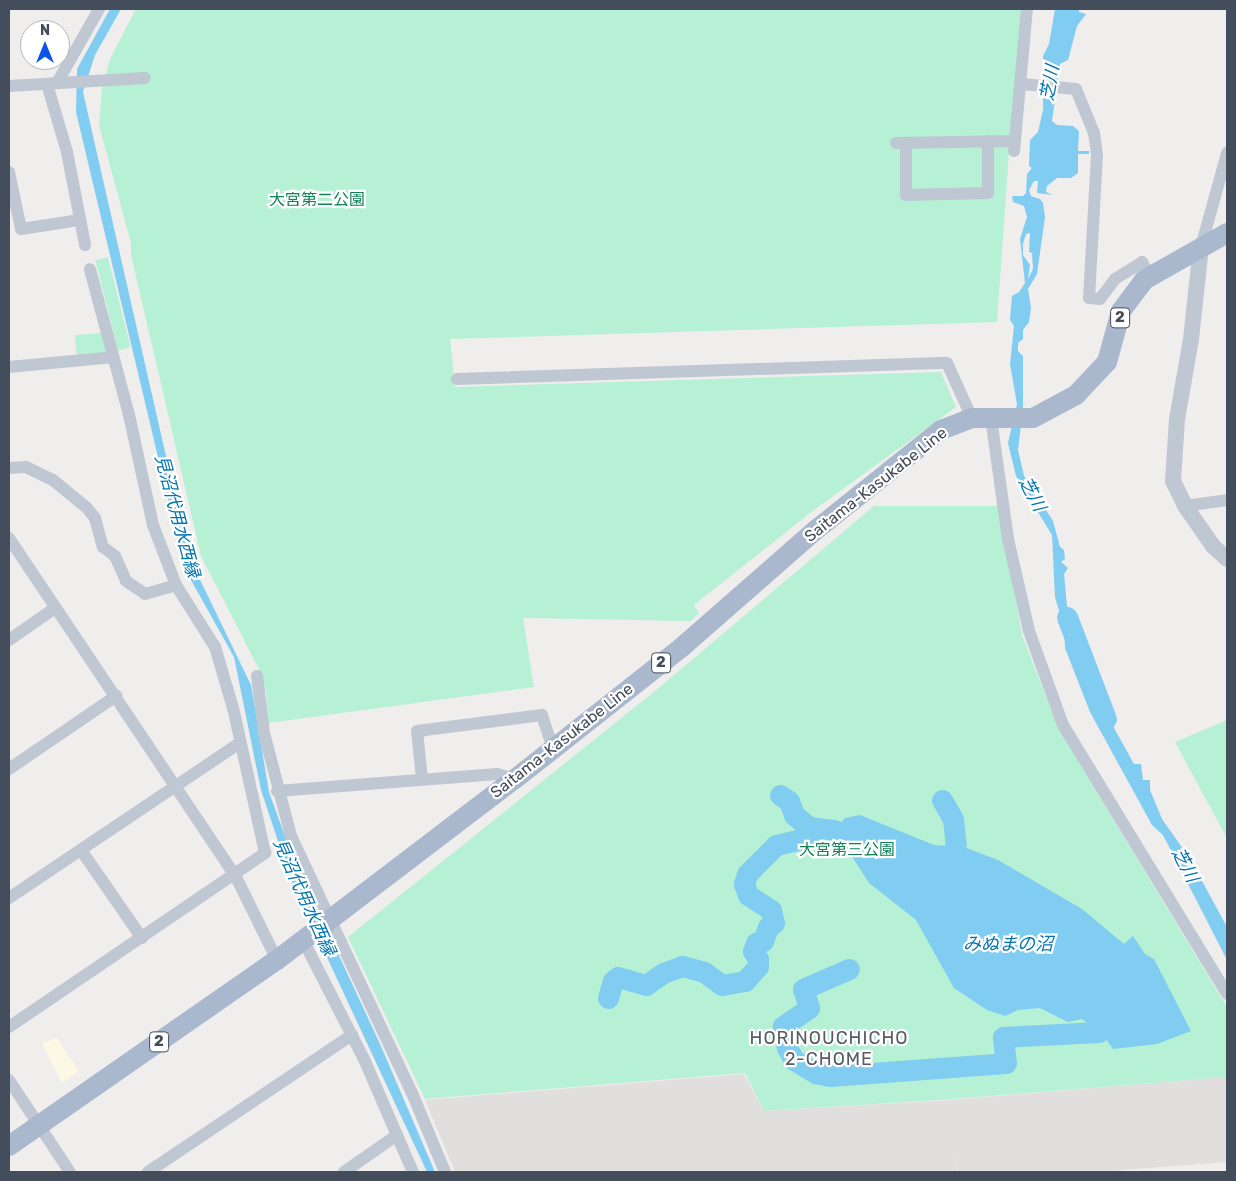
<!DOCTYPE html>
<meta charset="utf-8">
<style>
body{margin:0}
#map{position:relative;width:1236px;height:1181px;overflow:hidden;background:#f0eded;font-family:Rubik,"Noto Sans JP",sans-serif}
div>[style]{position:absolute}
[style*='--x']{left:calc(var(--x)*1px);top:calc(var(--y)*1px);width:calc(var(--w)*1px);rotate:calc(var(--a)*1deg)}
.commercial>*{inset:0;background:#fdf8e4}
.education>*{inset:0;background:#e1dede}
.green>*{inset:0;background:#b7f1d5;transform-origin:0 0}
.water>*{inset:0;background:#81ccf1}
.river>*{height:21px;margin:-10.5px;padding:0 10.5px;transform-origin:10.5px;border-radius:10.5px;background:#81ccf1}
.minor>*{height:12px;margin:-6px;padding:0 6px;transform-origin:6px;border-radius:6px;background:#bfc7d3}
.tertiary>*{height:16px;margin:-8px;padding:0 8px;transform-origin:8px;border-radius:8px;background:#bfc7d3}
.primary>*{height:20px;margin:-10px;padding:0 10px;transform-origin:10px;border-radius:10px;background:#aab8ce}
span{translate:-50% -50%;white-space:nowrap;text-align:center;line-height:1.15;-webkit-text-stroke:4.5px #fff;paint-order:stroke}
.shield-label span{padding:1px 4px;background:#fff;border:1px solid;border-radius:4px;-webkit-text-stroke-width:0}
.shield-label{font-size:15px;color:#444d5b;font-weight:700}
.park-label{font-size:16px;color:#118156}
.street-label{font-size:16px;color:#444d5b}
.water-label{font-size:18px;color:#0376af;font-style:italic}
.neighbourhood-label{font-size:18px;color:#595c62;letter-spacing:1px}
.frame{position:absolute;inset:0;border:10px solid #444d5b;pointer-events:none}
.north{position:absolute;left:20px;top:20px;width:50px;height:50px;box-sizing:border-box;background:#fff;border:1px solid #b4b8bd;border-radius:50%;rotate:0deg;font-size:14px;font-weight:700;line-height:20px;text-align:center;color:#444d5b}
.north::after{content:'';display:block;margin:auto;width:18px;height:22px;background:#0d53e9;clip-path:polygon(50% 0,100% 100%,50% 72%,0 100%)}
</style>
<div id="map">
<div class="commercial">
<div style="clip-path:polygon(57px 1038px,79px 1071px,62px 1083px,42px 1043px)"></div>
</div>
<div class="education">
<div style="clip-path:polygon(744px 1074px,764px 1111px,950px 1100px,1227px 1077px,1227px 1162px,1096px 1172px,958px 1172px,956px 1153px,957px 1172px,455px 1172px,425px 1100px)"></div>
</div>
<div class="green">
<div style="clip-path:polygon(136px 9px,1025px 9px,1009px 152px,997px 322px,450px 339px,455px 387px,941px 372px,956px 407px,814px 510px,694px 605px,699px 613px,691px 621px,523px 618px,534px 687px,268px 723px,266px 693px,259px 669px,201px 556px,131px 255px,131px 243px,99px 125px,102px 87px,110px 59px)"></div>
<div style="left:108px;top:257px;width:93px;height:13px;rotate:76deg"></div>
<div style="clip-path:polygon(102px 333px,108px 353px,77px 356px,75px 335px)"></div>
<div style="clip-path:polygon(874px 506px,999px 506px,1022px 635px,1059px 730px,1227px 1007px,1227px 1077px,954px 1099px,764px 1111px,745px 1073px,425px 1099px,348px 937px,655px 691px)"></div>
<div style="clip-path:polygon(1227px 720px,1227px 838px,1175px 742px)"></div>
</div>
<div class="water">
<div style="clip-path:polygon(110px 9px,121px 9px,95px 55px,83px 92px,189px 557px,251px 685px,269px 792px,290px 850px,380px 1044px,435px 1172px,427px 1172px,291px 880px,261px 790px,234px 657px,191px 580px,181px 554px,76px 112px,77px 69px)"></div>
<div style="clip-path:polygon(evenodd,1055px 9px,1079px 9px,1079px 12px,1086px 14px,1077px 26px,1068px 60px,1060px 64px,1052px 121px,1057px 125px,1073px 126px,1079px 131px,1078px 151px,1089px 151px,1089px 154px,1078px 154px,1078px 173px,1071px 178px,1057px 178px,1047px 186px,1046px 192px,1053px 195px,1037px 193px,1038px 181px,1034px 181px,1029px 190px,1031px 196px,1040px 199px,1043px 203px,1045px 217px,1037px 274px,1028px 289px,1031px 308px,1029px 322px,1023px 330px,1023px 339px,1018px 343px,1018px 351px,1023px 356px,1023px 407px,1018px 450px,1024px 476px,1053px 521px,1060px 547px,1064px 550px,1065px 559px,1061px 562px,1068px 568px,1064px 574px,1067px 606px,1070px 622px,1076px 630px,1077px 656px,1083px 657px,1088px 680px,1106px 712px,1109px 713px,1110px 720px,1114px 721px,1114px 728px,1134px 764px,1141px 764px,1143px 780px,1150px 780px,1150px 790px,1162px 819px,1193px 863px,1189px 864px,1190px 869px,1196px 870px,1227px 927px,1227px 960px,1163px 835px,1152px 825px,1090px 712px,1065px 648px,1064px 627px,1055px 597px,1052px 535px,1016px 476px,1008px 443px,1017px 404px,1010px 364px,1014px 326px,1010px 320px,1011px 307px,1012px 296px,1019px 292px,1025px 283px,1020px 239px,1027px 217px,1024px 206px,1013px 202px,1012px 196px,1023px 196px,1026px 193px,1027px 174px,1032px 168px,1029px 166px,1030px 140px,1038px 132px,1043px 110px,1043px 56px,1049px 44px,1055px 9px,1030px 233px,1029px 252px,1032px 253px,1033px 269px,1028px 279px,1030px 265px,1023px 255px,1023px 244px,1026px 234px,1030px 233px)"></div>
<div style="clip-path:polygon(860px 815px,934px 845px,964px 847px,998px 860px,1082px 909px,1124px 944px,1133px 936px,1145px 954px,1154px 959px,1191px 1031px,1157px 1044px,1113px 1049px,1103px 1035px,1082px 1019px,1068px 1022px,1040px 1008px,1018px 1010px,1005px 1016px,987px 1010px,954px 988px,916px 920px,869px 883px,835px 830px,845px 818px)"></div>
</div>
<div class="river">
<div style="--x:1067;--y:617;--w:109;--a:69.1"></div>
<div style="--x:780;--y:795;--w:11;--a:34"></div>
<div style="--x:789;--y:801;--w:15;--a:70"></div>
<div style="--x:794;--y:815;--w:19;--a:39"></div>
<div style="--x:809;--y:827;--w:26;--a:7"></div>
<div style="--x:942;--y:800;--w:22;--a:60"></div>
<div style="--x:953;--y:819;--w:27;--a:84"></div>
<div style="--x:849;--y:969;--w:50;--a:156.5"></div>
<div style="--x:803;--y:989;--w:20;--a:72"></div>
<div style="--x:809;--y:1008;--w:32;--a:145"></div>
<div style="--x:783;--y:1026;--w:22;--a:80"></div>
<div style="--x:787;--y:1048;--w:14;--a:60"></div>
<div style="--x:794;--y:1060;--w:26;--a:31"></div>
<div style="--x:816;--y:1073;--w:14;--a:12"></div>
<div style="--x:830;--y:1076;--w:176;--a:-4.2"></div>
<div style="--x:1006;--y:1063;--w:26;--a:-97"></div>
<div style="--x:1003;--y:1037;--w:96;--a:-3"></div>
<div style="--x:608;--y:998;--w:18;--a:-74"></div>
<div style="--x:613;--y:981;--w:6;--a:-39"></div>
<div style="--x:618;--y:977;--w:29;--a:16"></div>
<div style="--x:646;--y:985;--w:21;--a:-35"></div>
<div style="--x:663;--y:973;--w:20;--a:-20"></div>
<div style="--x:682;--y:966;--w:23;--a:15"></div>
<div style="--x:704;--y:972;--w:22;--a:36"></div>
<div style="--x:722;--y:985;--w:23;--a:-10"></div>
<div style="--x:745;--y:981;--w:20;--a:-49"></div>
<div style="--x:758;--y:966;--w:7;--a:-90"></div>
<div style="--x:758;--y:959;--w:9;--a:-122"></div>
<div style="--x:753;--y:951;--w:9;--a:-69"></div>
<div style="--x:756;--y:943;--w:7;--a:-16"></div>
<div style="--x:763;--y:941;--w:15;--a:-70"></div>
<div style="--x:768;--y:927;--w:7;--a:-34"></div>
<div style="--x:774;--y:923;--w:13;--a:-103"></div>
<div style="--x:771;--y:910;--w:27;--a:-147"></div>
<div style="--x:748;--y:895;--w:12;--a:-110"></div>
<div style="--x:744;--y:884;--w:10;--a:-73"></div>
<div style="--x:747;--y:874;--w:41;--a:-45"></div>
<div style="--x:776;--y:845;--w:31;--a:-13"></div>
<div style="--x:806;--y:838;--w:13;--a:-48"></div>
</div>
<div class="minor">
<div style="--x:57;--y:83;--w:85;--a:-60.4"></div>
<div style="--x:47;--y:84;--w:71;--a:73.6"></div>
<div style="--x:67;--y:152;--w:95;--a:79"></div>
<div style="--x:1022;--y:84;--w:54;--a:5.3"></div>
<div style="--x:1076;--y:89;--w:48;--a:67.8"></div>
<div style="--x:1094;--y:133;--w:22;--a:82"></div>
<div style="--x:1097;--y:155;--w:143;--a:93.2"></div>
<div style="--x:1089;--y:298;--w:11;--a:5"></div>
<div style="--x:1100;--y:299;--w:25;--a:-53"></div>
<div style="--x:1115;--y:279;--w:32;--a:-32"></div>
<div style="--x:1142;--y:262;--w:16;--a:63"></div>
<div style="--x:9;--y:86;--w:136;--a:-3.4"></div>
<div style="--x:896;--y:143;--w:119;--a:-1"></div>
<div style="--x:906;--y:143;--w:52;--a:90"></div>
<div style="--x:906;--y:195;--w:82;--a:-1.4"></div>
<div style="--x:988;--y:193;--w:52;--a:-90"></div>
<div style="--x:1014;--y:151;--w:143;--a:-84.8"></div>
<div style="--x:9;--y:172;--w:58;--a:78.1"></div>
<div style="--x:21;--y:229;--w:60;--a:-8.7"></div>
<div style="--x:1201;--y:247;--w:98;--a:-74.5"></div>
<div style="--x:9;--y:367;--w:105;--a:-5.4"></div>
<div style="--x:457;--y:379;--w:490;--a:-1.9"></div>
<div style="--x:947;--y:363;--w:60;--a:65.6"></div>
<div style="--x:991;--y:418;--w:122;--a:82"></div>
<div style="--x:1008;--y:539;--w:94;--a:77.1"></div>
<div style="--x:1029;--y:631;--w:100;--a:70.1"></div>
<div style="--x:1063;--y:725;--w:315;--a:58.6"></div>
<div style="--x:9;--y:468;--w:17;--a:-3"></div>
<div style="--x:26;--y:467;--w:30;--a:26"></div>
<div style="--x:53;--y:480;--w:44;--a:39.5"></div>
<div style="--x:87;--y:508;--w:13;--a:51"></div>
<div style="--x:95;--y:518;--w:30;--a:75"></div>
<div style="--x:103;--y:547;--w:15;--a:37"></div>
<div style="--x:115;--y:556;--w:27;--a:66"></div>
<div style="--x:126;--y:581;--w:23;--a:34"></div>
<div style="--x:145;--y:594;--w:32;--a:-16"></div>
<div style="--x:1185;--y:506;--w:42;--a:-8.1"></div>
<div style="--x:9;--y:538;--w:406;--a:56.2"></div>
<div style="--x:235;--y:875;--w:95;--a:63.7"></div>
<div style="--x:9;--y:640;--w:56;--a:-34.8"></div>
<div style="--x:257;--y:676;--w:57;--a:83"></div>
<div style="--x:264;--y:733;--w:106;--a:75.3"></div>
<div style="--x:291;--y:836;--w:284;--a:64.8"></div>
<div style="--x:412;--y:1093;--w:86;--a:67.3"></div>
<div style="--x:9;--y:769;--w:130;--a:-34.3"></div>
<div style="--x:422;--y:779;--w:48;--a:-95.9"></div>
<div style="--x:417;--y:731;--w:126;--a:-7.3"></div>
<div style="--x:542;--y:715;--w:36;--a:72"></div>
<div style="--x:277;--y:791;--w:221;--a:-4.4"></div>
<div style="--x:497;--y:774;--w:19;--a:16"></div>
<div style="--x:81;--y:850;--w:107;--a:55.3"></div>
<div style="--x:9;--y:898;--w:276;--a:-33.9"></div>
<div style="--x:303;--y:940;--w:134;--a:62.9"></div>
<div style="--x:364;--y:1059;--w:123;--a:66.6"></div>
<div style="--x:9;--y:1027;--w:310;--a:-34.2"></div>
<div style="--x:265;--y:853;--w:148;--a:-102.4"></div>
<div style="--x:233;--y:708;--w:64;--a:-106.4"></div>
<div style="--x:215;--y:647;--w:73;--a:-122.2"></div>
<div style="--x:176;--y:585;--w:64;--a:-111"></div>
<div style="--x:153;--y:525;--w:113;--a:-102.3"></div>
<div style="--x:129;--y:415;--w:151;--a:-105"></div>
<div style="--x:9;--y:1080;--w:110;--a:56.5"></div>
<div style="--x:148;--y:1172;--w:246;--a:-33.9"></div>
<div style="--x:344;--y:1172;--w:65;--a:-34.9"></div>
</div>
<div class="tertiary">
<div style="--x:1201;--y:247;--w:93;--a:96.2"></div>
<div style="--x:1191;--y:339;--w:81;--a:99.9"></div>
<div style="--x:1177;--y:419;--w:62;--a:93.7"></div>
<div style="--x:1173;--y:481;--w:28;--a:64"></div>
<div style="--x:1185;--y:506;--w:49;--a:55"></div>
<div style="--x:1213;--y:546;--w:19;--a:43"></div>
</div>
<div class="primary">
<div style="--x:9;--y:1146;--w:326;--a:-34.8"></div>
<div style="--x:277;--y:960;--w:299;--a:-37.3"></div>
<div style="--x:515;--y:779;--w:213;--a:-38.3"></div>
<div style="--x:682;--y:647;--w:179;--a:-41.2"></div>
<div style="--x:817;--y:529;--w:159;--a:-38.6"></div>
<div style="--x:941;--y:430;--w:33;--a:-21"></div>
<div style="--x:972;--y:418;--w:61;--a:0"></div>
<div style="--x:1033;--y:418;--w:49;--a:-28.1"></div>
<div style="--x:1076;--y:395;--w:45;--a:-46.8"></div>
<div style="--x:1107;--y:362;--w:53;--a:-74.6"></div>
<div style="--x:1121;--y:311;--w:39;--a:-53"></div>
<div style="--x:1144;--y:280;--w:95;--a:-29.5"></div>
</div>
<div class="shield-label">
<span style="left:1120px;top:318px">2</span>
<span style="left:661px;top:663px">2</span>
<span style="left:159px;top:1042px">2</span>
</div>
<div class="park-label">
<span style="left:317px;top:200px">大宮第二公園</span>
<span style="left:847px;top:850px">大宮第三公園</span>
</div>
<div class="street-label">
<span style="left:876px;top:485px;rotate:-38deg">Saitama-Kasukabe Line</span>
<span style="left:562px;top:741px;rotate:-38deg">Saitama-Kasukabe Line</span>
</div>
<div class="water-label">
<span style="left:1050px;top:83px;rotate:-80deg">芝川</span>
<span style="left:1032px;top:494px;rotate:62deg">芝川</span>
<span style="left:177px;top:516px;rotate:75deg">見沼代用水西縁</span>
<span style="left:1185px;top:865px;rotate:62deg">芝川</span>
<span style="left:304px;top:897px;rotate:66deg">見沼代用水西縁</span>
<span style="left:1008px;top:944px">みぬまの沼</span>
</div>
<div class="neighbourhood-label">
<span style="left:829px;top:1049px">HORINOUCHICHO<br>2-CHOME</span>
</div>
<div class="frame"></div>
<div class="north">N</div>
</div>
